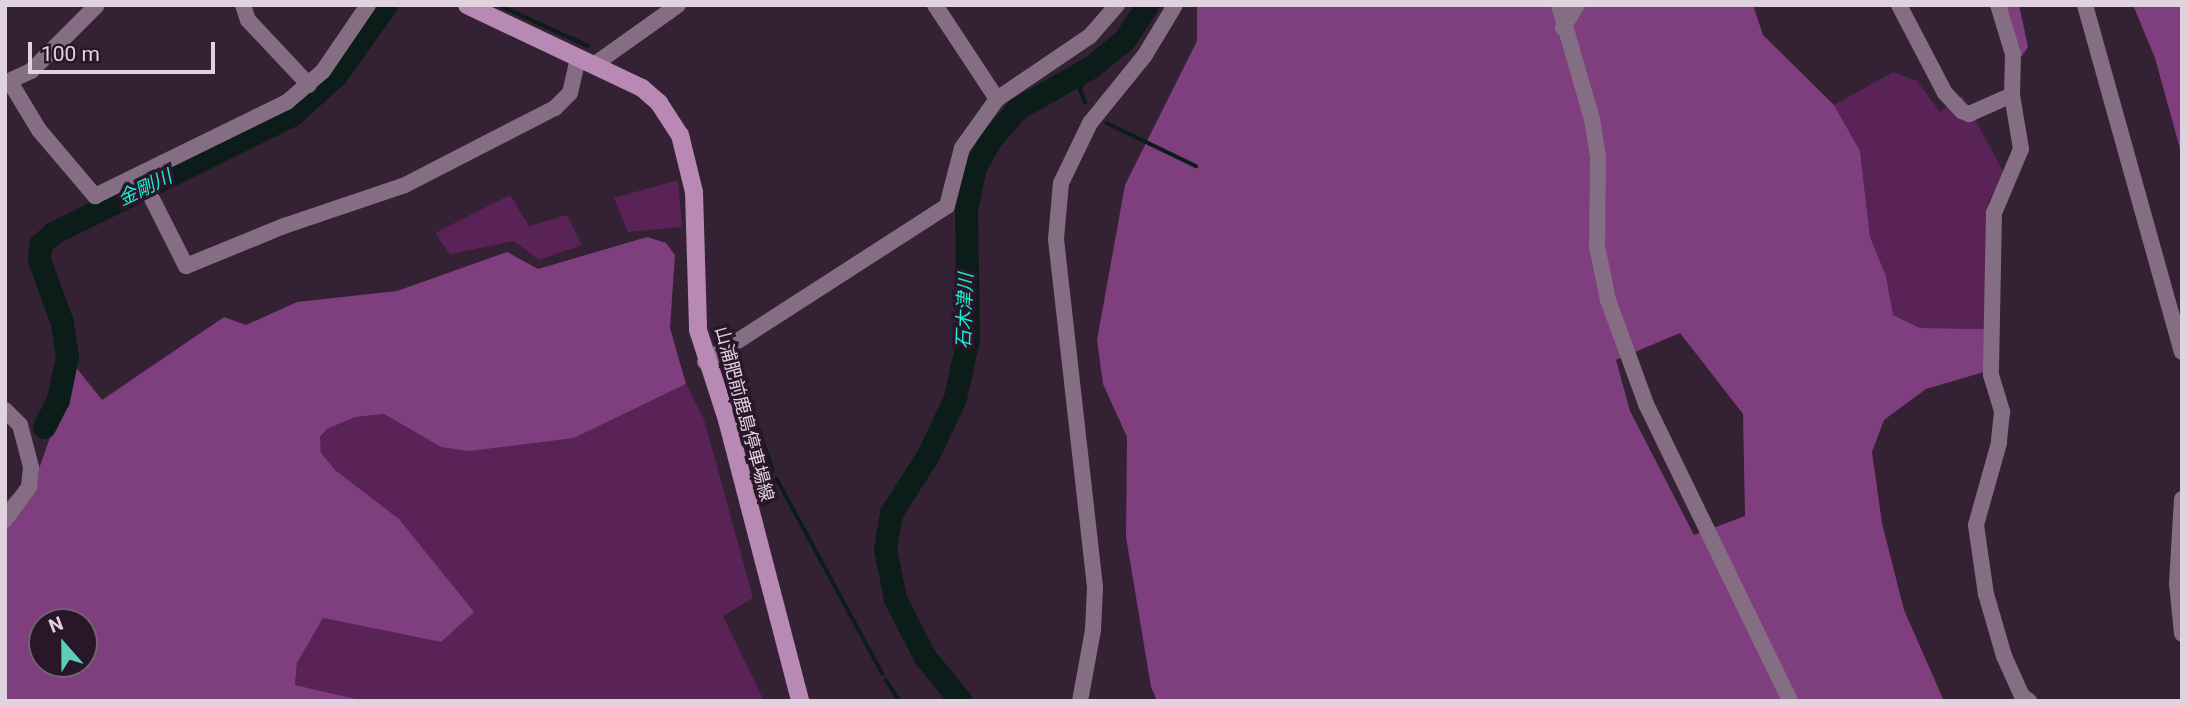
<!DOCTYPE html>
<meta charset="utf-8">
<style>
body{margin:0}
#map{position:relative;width:2187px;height:706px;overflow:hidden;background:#342133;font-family:Roboto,"Noto Sans JP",sans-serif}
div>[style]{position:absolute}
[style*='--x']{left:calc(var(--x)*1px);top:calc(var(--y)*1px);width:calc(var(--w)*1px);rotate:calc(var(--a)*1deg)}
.green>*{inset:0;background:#592358}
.forest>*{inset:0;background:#7f3e7d}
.stream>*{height:3.5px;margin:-1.75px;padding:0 1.75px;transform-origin:1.75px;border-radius:1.75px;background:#0b1c19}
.river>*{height:23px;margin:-11.5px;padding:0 11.5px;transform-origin:11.5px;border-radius:11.5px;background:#0b1c19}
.minor>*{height:16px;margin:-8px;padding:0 8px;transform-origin:8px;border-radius:8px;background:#856e83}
.major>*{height:18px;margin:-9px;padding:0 9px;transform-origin:9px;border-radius:9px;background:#b889b5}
span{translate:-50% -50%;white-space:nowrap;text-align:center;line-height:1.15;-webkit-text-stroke:7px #291729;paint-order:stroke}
.street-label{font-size:18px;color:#e0d3df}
.water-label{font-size:19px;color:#19f0d3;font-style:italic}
.frame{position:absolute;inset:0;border:7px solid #e0d3df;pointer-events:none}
.north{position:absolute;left:28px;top:608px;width:70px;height:70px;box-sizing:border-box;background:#291729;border:2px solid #726272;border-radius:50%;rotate:339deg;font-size:19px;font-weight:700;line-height:28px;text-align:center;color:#e0d3df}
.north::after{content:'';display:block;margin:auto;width:24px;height:32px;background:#5dceb9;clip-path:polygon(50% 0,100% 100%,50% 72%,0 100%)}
.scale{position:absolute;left:28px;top:42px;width:187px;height:32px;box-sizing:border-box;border:4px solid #e0d3df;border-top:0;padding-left:9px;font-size:21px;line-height:24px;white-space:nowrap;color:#e0d3df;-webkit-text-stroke:5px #291729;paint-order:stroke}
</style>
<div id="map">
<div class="green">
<div style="clip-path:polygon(1893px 72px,1917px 81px,1940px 112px,1962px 95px,2005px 175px,1988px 202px,1984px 329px,1920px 328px,1893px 315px,1886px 276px,1870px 237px,1860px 151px,1834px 105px)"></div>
<div style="clip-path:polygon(678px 180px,682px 227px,628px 232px,614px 198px)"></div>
<div style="clip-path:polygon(510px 195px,529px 226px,567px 215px,582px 245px,539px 260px,514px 241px,450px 254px,435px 233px)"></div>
<div style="clip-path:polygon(686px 384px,704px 419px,753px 598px,723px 616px,764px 701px,365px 701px,295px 685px,297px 663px,323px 618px,441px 642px,321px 453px,320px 437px,327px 429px,355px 417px,384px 414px,441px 447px,574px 438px)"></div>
</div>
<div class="forest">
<div style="clip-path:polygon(evenodd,1197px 5px,1753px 5px,1763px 35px,1834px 105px,1860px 151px,1870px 237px,1886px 276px,1893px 315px,1920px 328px,1984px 329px,1984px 372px,1926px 389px,1884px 420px,1872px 452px,1882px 523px,1904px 610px,1944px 701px,1157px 701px,1151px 687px,1126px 537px,1127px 437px,1103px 384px,1097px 340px,1125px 185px,1197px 41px,1197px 5px,1680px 333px,1743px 414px,1745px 516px,1694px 535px,1630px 411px,1616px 360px,1680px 333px)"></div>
<div style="clip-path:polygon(1990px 5px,2019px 5px,2028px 47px,2022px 56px,2009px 61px)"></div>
<div style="clip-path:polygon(2133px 5px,2182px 5px,2182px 156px,2155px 58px)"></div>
<div style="clip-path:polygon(evenodd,647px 237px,666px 243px,675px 255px,670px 328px,686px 384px,574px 438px,469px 451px,441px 447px,384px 414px,355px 417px,327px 429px,320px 437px,321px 453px,335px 470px,399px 519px,474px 612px,441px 642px,323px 618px,297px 663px,295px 685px,365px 701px,5px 701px,5px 503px,40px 466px,75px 366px,102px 400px,224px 317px,246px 325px,297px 302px,397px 291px,507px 252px,538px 269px,647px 237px,42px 622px,84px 622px,84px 664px,42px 664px,42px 622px)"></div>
</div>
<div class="stream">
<div style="--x:499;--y:5;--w:98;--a:24.7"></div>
<div style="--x:1085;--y:103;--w:14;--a:-111"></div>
<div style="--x:1080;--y:90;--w:25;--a:-64"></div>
<div style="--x:1107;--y:123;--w:99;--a:25.8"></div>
<div style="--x:729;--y:363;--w:49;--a:63.4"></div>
<div style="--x:751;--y:407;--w:67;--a:70.8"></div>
<div style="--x:777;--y:479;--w:222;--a:61.5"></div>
<div style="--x:886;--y:680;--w:25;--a:56"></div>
</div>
<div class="river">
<div style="--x:44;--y:427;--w:30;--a:-63"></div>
<div style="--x:58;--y:400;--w:45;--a:-78.4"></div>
<div style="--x:67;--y:356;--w:36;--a:-99"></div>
<div style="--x:61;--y:320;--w:64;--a:-110.1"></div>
<div style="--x:39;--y:260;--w:15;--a:-86"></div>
<div style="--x:40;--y:245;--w:18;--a:-43"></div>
<div style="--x:53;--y:233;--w:267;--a:-26.3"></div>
<div style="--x:292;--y:115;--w:59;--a:-42.3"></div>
<div style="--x:336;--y:75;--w:86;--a:-54.5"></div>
<div style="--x:961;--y:701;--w:57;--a:-129.3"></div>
<div style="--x:925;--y:657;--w:65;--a:-117.3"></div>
<div style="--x:895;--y:599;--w:52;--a:-101.1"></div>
<div style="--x:885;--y:548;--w:36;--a:-80"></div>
<div style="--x:891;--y:513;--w:69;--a:-57.5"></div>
<div style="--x:928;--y:455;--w:63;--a:-64.7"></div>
<div style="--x:955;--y:398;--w:61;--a:-77.8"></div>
<div style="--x:968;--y:338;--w:129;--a:-90.9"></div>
<div style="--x:966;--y:209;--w:43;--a:-77.9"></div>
<div style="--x:975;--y:167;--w:31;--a:-61"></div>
<div style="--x:990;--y:140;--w:43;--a:-48.8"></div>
<div style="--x:1018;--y:108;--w:84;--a:-29.3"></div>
<div style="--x:1091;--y:67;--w:44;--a:-39.5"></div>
<div style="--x:1125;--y:39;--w:40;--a:-57.1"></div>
</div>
<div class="minor">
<div style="--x:243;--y:5;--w:16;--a:72"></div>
<div style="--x:248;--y:20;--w:89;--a:46.8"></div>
<div style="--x:935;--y:5;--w:113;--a:56.6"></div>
<div style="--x:1559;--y:5;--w:119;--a:73.9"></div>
<div style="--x:1592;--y:119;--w:38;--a:81"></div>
<div style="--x:1598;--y:157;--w:89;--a:90.6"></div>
<div style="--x:1597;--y:246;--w:55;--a:78.5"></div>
<div style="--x:1608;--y:300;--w:111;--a:69.9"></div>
<div style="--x:1646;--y:404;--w:330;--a:64.1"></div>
<div style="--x:1899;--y:5;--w:99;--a:62.4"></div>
<div style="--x:1945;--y:93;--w:25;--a:47"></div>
<div style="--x:1962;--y:111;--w:8;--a:23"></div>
<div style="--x:1969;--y:114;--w:47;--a:-23.8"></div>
<div style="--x:1998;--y:5;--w:51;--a:73"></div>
<div style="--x:2013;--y:54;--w:41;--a:91.4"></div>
<div style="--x:2012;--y:95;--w:55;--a:80.5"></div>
<div style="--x:2021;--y:149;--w:69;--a:112.9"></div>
<div style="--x:1994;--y:213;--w:162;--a:91.1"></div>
<div style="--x:1991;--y:375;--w:39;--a:73"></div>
<div style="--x:2002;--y:412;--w:31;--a:96"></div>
<div style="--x:1999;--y:443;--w:85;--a:105.7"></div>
<div style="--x:1976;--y:525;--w:70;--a:81.8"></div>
<div style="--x:1986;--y:594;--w:65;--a:73.8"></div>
<div style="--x:2004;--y:656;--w:44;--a:65.8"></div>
<div style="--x:2022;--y:696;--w:9;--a:36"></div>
<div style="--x:2085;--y:5;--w:360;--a:74.4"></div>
<div style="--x:1563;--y:28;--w:27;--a:-59"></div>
<div style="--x:595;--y:64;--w:102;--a:-35.4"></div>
<div style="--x:10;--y:82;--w:56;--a:58.9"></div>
<div style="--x:39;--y:130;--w:87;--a:49.7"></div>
<div style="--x:95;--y:196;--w:214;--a:-26.1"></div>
<div style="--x:287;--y:102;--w:48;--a:-40.7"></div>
<div style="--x:323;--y:71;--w:80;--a:-55.7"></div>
<div style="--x:5;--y:83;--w:29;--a:-25"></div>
<div style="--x:31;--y:71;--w:93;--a:-45"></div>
<div style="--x:140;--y:175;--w:102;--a:63.2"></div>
<div style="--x:186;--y:266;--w:106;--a:-22.2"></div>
<div style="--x:284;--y:226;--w:128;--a:-18.7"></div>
<div style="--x:405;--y:185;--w:169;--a:-27.2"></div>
<div style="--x:555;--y:108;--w:21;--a:-45"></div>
<div style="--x:570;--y:93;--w:36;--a:-77"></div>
<div style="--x:705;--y:362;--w:288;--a:-32.8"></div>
<div style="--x:947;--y:206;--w:60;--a:-75.5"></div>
<div style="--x:962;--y:148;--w:60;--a:-54.5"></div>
<div style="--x:997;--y:99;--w:112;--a:-34.1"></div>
<div style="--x:1090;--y:36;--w:41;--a:-48.9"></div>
<div style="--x:5;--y:410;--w:21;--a:45"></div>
<div style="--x:20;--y:425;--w:43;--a:75.3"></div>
<div style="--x:31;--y:467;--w:20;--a:96"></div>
<div style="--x:29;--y:487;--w:41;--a:126"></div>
<div style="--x:2182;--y:499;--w:84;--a:93.4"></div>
<div style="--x:2177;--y:583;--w:51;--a:84.4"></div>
<div style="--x:1080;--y:701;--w:72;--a:-79.6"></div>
<div style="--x:1093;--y:630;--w:43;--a:-87.3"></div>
<div style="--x:1095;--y:587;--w:350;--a:-96.4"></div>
<div style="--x:1056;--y:239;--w:56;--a:-84.9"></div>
<div style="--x:1061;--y:183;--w:67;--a:-64.2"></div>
<div style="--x:1090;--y:123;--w:87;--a:-51"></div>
<div style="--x:1145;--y:55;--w:58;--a:-59"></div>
</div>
<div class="major">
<div style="--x:467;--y:5;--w:194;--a:25.4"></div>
<div style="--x:642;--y:88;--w:23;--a:41"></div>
<div style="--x:659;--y:103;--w:38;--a:57"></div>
<div style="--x:680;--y:135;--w:59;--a:76.2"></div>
<div style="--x:694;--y:192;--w:138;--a:88.3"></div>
<div style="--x:698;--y:330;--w:95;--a:72.1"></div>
<div style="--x:727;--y:420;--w:290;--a:75.4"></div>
</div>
<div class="street-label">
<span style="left:744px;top:414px;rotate:75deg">山浦肥前鹿島停車場線</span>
</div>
<div class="water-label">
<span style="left:145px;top:188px;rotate:-26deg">金剛川</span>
<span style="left:965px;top:311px;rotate:-88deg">石木津川</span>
</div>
<div class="frame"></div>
<div class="north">N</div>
<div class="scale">100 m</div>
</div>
